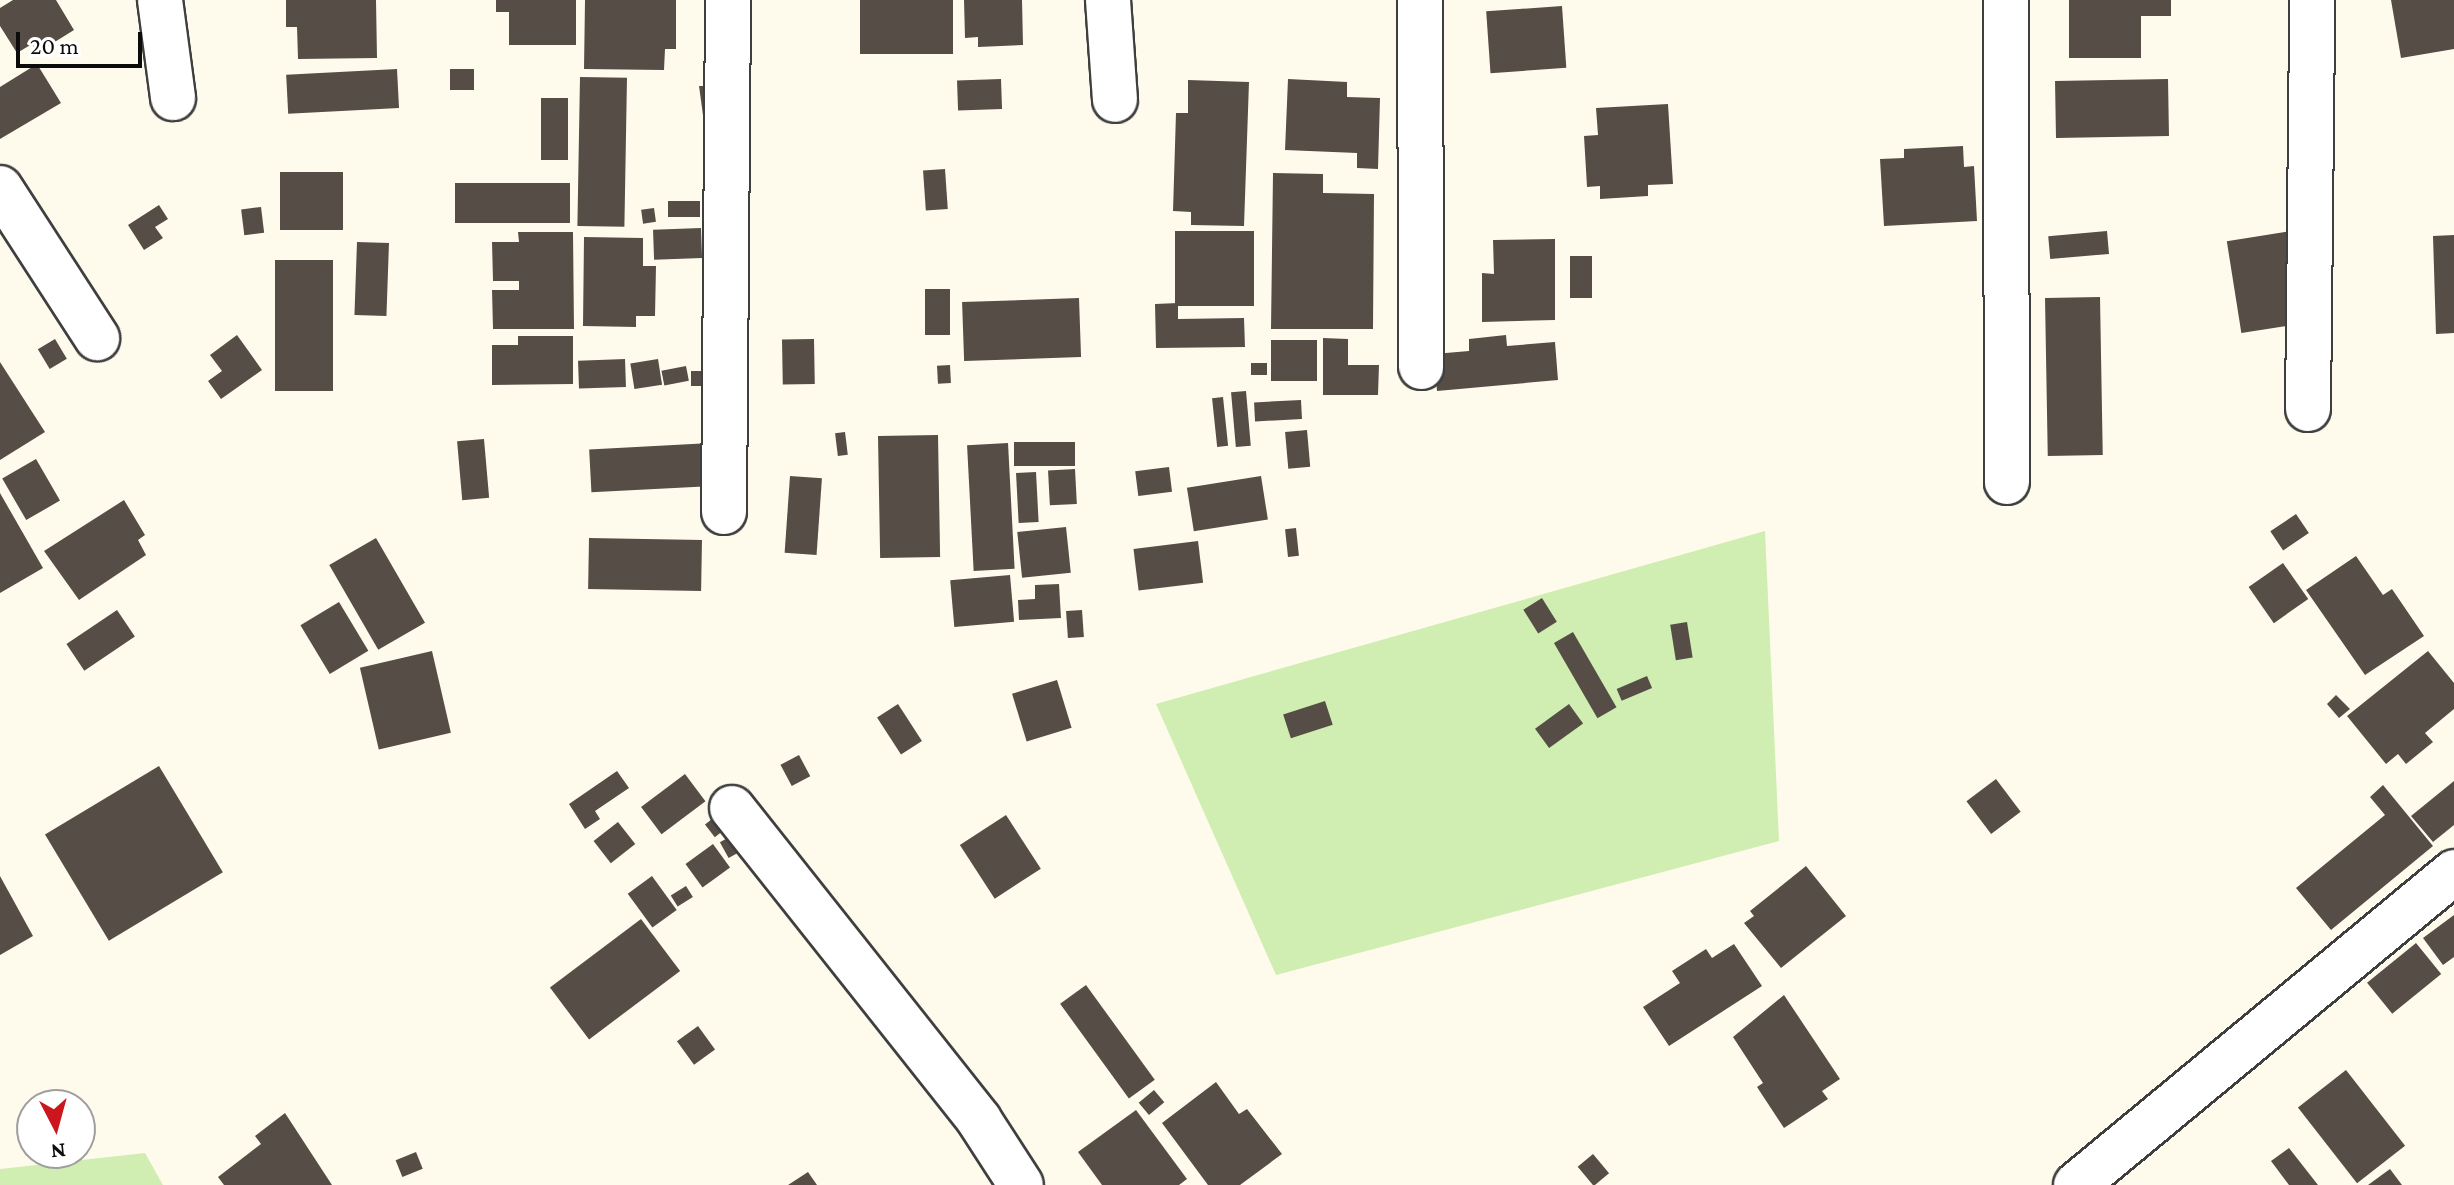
<!DOCTYPE html>
<style>
body{margin:0}
#map{position:relative;width:2454px;height:1185px;overflow:hidden;background:#fffbec;font-family:"Crimson Pro",serif}
div>[style]{position:absolute}
[style*='--x']{left:calc(var(--x)*1px);top:calc(var(--y)*1px);width:calc(var(--w)*1px);rotate:calc(var(--a)*1deg)}
.green>*{inset:0;background:#d0eeb1}
.building>*{inset:0;background:#564d47;transform-origin:0 0}
.roads{filter:drop-shadow(2px 0 #3f3f3f) drop-shadow(-2px 0 #3f3f3f) drop-shadow(0 2px #3f3f3f) drop-shadow(0 -2px #3f3f3f)}
.minor>*{height:44px;margin:-22px;padding:0 22px;transform-origin:22px;border-radius:22px;background:#fff}
span{translate:-50% -50%;white-space:nowrap;text-align:center;line-height:1.15;-webkit-text-stroke:8px #fff;paint-order:stroke}
.north{position:absolute;left:16px;top:1089px;width:80px;height:80px;box-sizing:border-box;background:#fff;border:2px solid #9e9e9e;border-radius:50%;rotate:174deg;font-size:22px;font-weight:700;line-height:32px;text-align:center;color:#0c0c0c}
.north::after{content:'';display:block;margin:auto;width:28px;height:36px;background:#cb161d;clip-path:polygon(50% 0,100% 100%,50% 72%,0 100%)}
.scale{position:absolute;left:16px;top:32px;width:126px;height:36px;box-sizing:border-box;border:4px solid #0c0c0c;border-top:0;padding-left:10px;font-size:24px;line-height:28px;white-space:nowrap;color:#0c0c0c;-webkit-text-stroke:6px #fff;paint-order:stroke}
</style>
<div id="map">
<div class="green">
<div style="clip-path:polygon(1765px 531px,1779px 841px,1276px 975px,1156px 704px)"></div>
<div style="clip-path:polygon(145px 1153px,163px 1185px,0 1185px,0 1169px)"></div>
</div>
<div class="building">
<div style="clip-path:polygon(13px 0,56px 0,74px 30px,37px 53px,32px 44px,17px 53px,0 26px,0 8px)"></div>
<div style="clip-path:polygon(286px 0,376px 0,377px 58px,298px 59px,297px 27px,286px 27px)"></div>
<div style="clip-path:polygon(496px 0,576px 0,576px 45px,509px 45px,509px 12px,496px 12px)"></div>
<div style="clip-path:polygon(585px 0,676px 0,676px 49px,665px 49px,664px 70px,584px 69px)"></div>
<div style="left:860px;top:0;width:93px;height:54px"></div>
<div style="clip-path:polygon(964px 0,1022px 0,1023px 45px,978px 47px,978px 37px,965px 38px)"></div>
<div style="clip-path:polygon(2069px 0,2171px 0,2171px 16px,2141px 16px,2141px 58px,2069px 58px)"></div>
<div style="clip-path:polygon(2391px 0,2454px 0,2454px 49px,2401px 58px)"></div>
<div style="left:1562px;top:6px;width:62px;height:76px;rotate:86deg"></div>
<div style="clip-path:polygon(37px 64px,61px 103px,0 139px,0 87px)"></div>
<div style="left:397px;top:69px;width:39px;height:111px;rotate:87deg"></div>
<div style="left:450px;top:69px;width:24px;height:21px"></div>
<div style="left:580px;top:77px;width:47px;height:149px;rotate:1deg"></div>
<div style="left:1001px;top:79px;width:30px;height:44px;rotate:88deg"></div>
<div style="clip-path:polygon(1288px 79px,1347px 82px,1347px 97px,1380px 98px,1378px 169px,1357px 168px,1357px 153px,1285px 150px)"></div>
<div style="left:2168px;top:79px;width:57px;height:113px;rotate:89deg"></div>
<div style="clip-path:polygon(1188px 80px,1249px 82px,1244px 226px,1191px 225px,1191px 212px,1173px 211px,1176px 113px,1188px 113px)"></div>
<div style="clip-path:polygon(699px 86px,717px 86px,718px 130px,705px 130px)"></div>
<div style="left:541px;top:98px;width:27px;height:62px"></div>
<div style="clip-path:polygon(1668px 104px,1673px 184px,1648px 185px,1648px 196px,1600px 199px,1600px 186px,1587px 187px,1584px 136px,1598px 135px,1596px 108px)"></div>
<div style="clip-path:polygon(1963px 146px,1964px 167px,1974px 166px,1977px 221px,1884px 226px,1880px 159px,1904px 158px,1904px 149px)"></div>
<div style="left:945px;top:169px;width:40px;height:22px;rotate:86deg"></div>
<div style="left:280px;top:172px;width:63px;height:58px"></div>
<div style="clip-path:polygon(1273px 173px,1323px 174px,1323px 193px,1374px 194px,1373px 329px,1271px 329px)"></div>
<div style="left:455px;top:183px;width:115px;height:40px"></div>
<div style="left:668px;top:201px;width:32px;height:16px"></div>
<div style="clip-path:polygon(159px 205px,168px 219px,155px 227px,163px 238px,144px 250px,128px 225px)"></div>
<div style="left:261px;top:207px;width:26px;height:20px;rotate:83deg"></div>
<div style="left:654px;top:208px;width:14px;height:13px;rotate:82deg"></div>
<div style="left:701px;top:228px;width:30px;height:48px;rotate:88deg"></div>
<div style="left:1254px;top:231px;width:75px;height:79px;rotate:90deg"></div>
<div style="left:2107px;top:231px;width:23px;height:59px;rotate:85deg"></div>
<div style="left:2291px;top:231px;width:93px;height:65px;rotate:81deg"></div>
<div style="clip-path:polygon(518px 232px,573px 232px,574px 329px,493px 329px,492px 290px,519px 290px,519px 281px,493px 281px,492px 242px,519px 242px)"></div>
<div style="clip-path:polygon(2454px 235px,2454px 333px,2436px 334px,2433px 236px)"></div>
<div style="clip-path:polygon(584px 237px,643px 238px,643px 266px,656px 266px,655px 316px,636px 316px,636px 327px,583px 326px)"></div>
<div style="clip-path:polygon(1555px 239px,1555px 320px,1482px 322px,1482px 273px,1494px 274px,1493px 240px)"></div>
<div style="left:357px;top:242px;width:32px;height:73px;rotate:2deg"></div>
<div style="left:1570px;top:256px;width:22px;height:42px"></div>
<div style="left:333px;top:260px;width:131px;height:58px;rotate:90deg"></div>
<div style="left:925px;top:289px;width:25px;height:46px"></div>
<div style="left:2100px;top:297px;width:158px;height:55px;rotate:89deg"></div>
<div style="left:1079px;top:298px;width:59px;height:117px;rotate:88deg"></div>
<div style="clip-path:polygon(1178px 303px,1178px 319px,1244px 318px,1245px 347px,1156px 348px,1155px 304px)"></div>
<div style="clip-path:polygon(237px 335px,262px 370px,221px 399px,208px 381px,222px 371px,210px 355px)"></div>
<div style="clip-path:polygon(1506px 335px,1507px 346px,1555px 342px,1558px 380px,1437px 391px,1434px 354px,1469px 351px,1469px 339px)"></div>
<div style="clip-path:polygon(518px 336px,573px 336px,573px 384px,492px 385px,492px 345px,518px 345px)"></div>
<div style="clip-path:polygon(1323px 338px,1348px 339px,1348px 365px,1379px 365px,1378px 395px,1323px 395px)"></div>
<div style="left:55px;top:339px;width:23px;height:20px;rotate:59deg"></div>
<div style="left:814px;top:339px;width:45px;height:32px;rotate:89deg"></div>
<div style="left:1271px;top:340px;width:46px;height:41px"></div>
<div style="left:625px;top:359px;width:28px;height:47px;rotate:88deg"></div>
<div style="left:658px;top:359px;width:26px;height:28px;rotate:81deg"></div>
<div style="clip-path:polygon(0 362px,45px 432px,0 460px)"></div>
<div style="left:1267px;top:363px;width:12px;height:16px;rotate:90deg"></div>
<div style="left:950px;top:365px;width:18px;height:13px;rotate:87deg"></div>
<div style="left:686px;top:366px;width:15px;height:25px;rotate:79deg"></div>
<div style="left:703px;top:371px;width:15px;height:12px;rotate:90deg"></div>
<div style="left:1246px;top:391px;width:55px;height:15px;rotate:85deg"></div>
<div style="left:1223px;top:397px;width:49px;height:11px;rotate:84deg"></div>
<div style="left:1301px;top:400px;width:19px;height:47px;rotate:87deg"></div>
<div style="left:1307px;top:430px;width:37px;height:22px;rotate:85deg"></div>
<div style="left:845px;top:432px;width:23px;height:10px;rotate:83deg"></div>
<div style="left:938px;top:435px;width:122px;height:60px;rotate:89deg"></div>
<div style="left:484px;top:439px;width:59px;height:27px;rotate:85deg"></div>
<div style="left:1014px;top:442px;width:61px;height:24px"></div>
<div style="left:711px;top:443px;width:43px;height:122px;rotate:87deg"></div>
<div style="left:1008px;top:443px;width:126px;height:41px;rotate:87deg"></div>
<div style="left:36px;top:459px;width:48px;height:39px;rotate:60deg"></div>
<div style="left:1169px;top:467px;width:25px;height:34px;rotate:83deg"></div>
<div style="left:1075px;top:469px;width:35px;height:27px;rotate:87deg"></div>
<div style="left:1036px;top:472px;width:50px;height:20px;rotate:87deg"></div>
<div style="left:790px;top:476px;width:32px;height:77px;rotate:4deg"></div>
<div style="left:1261px;top:476px;width:44px;height:75px;rotate:81deg"></div>
<div style="clip-path:polygon(0 493px,43px 568px,0 593px)"></div>
<div style="clip-path:polygon(124px 500px,145px 535px,138px 540px,146px 555px,79px 600px,44px 551px)"></div>
<div style="left:2296px;top:514px;width:23px;height:31px;rotate:56deg"></div>
<div style="left:1066px;top:527px;width:46px;height:49px;rotate:84deg"></div>
<div style="left:1296px;top:528px;width:28px;height:11px;rotate:84deg"></div>
<div style="left:376px;top:538px;width:98px;height:54px;rotate:60deg"></div>
<div style="left:589px;top:538px;width:113px;height:51px;rotate:1deg"></div>
<div style="left:1198px;top:541px;width:42px;height:65px;rotate:83deg"></div>
<div style="clip-path:polygon(2356px 556px,2383px 595px,2392px 589px,2424px 636px,2365px 675px,2306px 590px)"></div>
<div style="left:2283px;top:563px;width:44px;height:42px;rotate:55deg"></div>
<div style="left:1010px;top:575px;width:47px;height:60px;rotate:85deg"></div>
<div style="clip-path:polygon(1059px 584px,1061px 618px,1019px 620px,1018px 600px,1035px 599px,1035px 585px)"></div>
<div style="left:1542px;top:598px;width:28px;height:22px;rotate:58deg"></div>
<div style="left:339px;top:602px;width:57px;height:45px;rotate:59deg"></div>
<div style="left:117px;top:610px;width:32px;height:61px;rotate:56deg"></div>
<div style="left:1082px;top:610px;width:27px;height:16px;rotate:86deg"></div>
<div style="left:1687px;top:622px;width:36px;height:17px;rotate:81deg"></div>
<div style="left:1573px;top:632px;width:87px;height:22px;rotate:60deg"></div>
<div style="left:432px;top:651px;width:84px;height:74px;rotate:77deg"></div>
<div style="clip-path:polygon(2428px 651px,2454px 683px,2454px 709px,2425px 733px,2433px 742px,2406px 764px,2398px 754px,2386px 764px,2347px 716px)"></div>
<div style="left:1647px;top:676px;width:13px;height:33px;rotate:67deg"></div>
<div style="left:1057px;top:680px;width:50px;height:47px;rotate:73deg"></div>
<div style="clip-path:polygon(2336px 695px,2350px 709px,2339px 718px,2327px 704px)"></div>
<div style="left:1325px;top:701px;width:25px;height:44px;rotate:72deg"></div>
<div style="left:898px;top:704px;width:44px;height:25px;rotate:57deg"></div>
<div style="left:1569px;top:704px;width:24px;height:42px;rotate:54deg"></div>
<div style="left:799px;top:755px;width:24px;height:21px;rotate:62deg"></div>
<div style="left:159px;top:766px;width:124px;height:133px;rotate:59deg"></div>
<div style="clip-path:polygon(617px 771px,629px 788px,595px 811px,600px 819px,585px 829px,569px 804px)"></div>
<div style="left:685px;top:774px;width:34px;height:55px;rotate:53deg"></div>
<div style="left:1996px;top:779px;width:41px;height:37px;rotate:53deg"></div>
<div style="clip-path:polygon(2454px 781px,2454px 825px,2433px 842px,2411px 816px)"></div>
<div style="clip-path:polygon(2383px 785px,2433px 846px,2331px 930px,2296px 888px,2385px 815px,2370px 797px)"></div>
<div style="left:1006px;top:815px;width:64px;height:55px;rotate:57deg"></div>
<div style="left:716px;top:816px;width:16px;height:14px;rotate:52deg"></div>
<div style="left:618px;top:822px;width:28px;height:31px;rotate:52deg"></div>
<div style="left:733px;top:835px;width:18px;height:15px;rotate:61deg"></div>
<div style="left:713px;top:844px;width:29px;height:34px;rotate:54deg"></div>
<div style="clip-path:polygon(1806px 866px,1846px 916px,1781px 968px,1744px 923px,1754px 916px,1750px 911px)"></div>
<div style="clip-path:polygon(0 876px,33px 936px,0 955px)"></div>
<div style="left:652px;top:876px;width:42px;height:30px;rotate:54deg"></div>
<div style="left:686px;top:886px;width:13px;height:18px;rotate:58deg"></div>
<div style="clip-path:polygon(2454px 915px,2454px 957px,2443px 965px,2423px 938px)"></div>
<div style="left:641px;top:919px;width:65px;height:114px;rotate:53deg"></div>
<div style="left:2416px;top:943px;width:40px;height:63px;rotate:51deg"></div>
<div style="clip-path:polygon(1734px 944px,1762px 986px,1669px 1046px,1643px 1007px,1680px 983px,1672px 971px,1706px 949px,1712px 958px)"></div>
<div style="left:1086px;top:985px;width:117px;height:32px;rotate:54deg"></div>
<div style="clip-path:polygon(1784px 995px,1840px 1079px,1822px 1091px,1828px 1099px,1784px 1128px,1757px 1087px,1763px 1083px,1733px 1037px)"></div>
<div style="left:698px;top:1026px;width:29px;height:26px;rotate:54deg"></div>
<div style="left:2346px;top:1070px;width:96px;height:61px;rotate:52deg"></div>
<div style="clip-path:polygon(1216px 1082px,1239px 1114px,1247px 1109px,1282px 1154px,1240px 1185px,1208px 1185px,1162px 1123px)"></div>
<div style="left:1154px;top:1090px;width:16px;height:20px;rotate:50deg"></div>
<div style="clip-path:polygon(1136px 1110px,1187px 1179px,1179px 1185px,1102px 1185px,1078px 1152px)"></div>
<div style="clip-path:polygon(285px 1113px,332px 1185px,224px 1185px,218px 1177px,261px 1144px,255px 1136px)"></div>
<div style="clip-path:polygon(2289px 1148px,2318px 1185px,2289px 1185px,2271px 1161px)"></div>
<div style="left:416px;top:1152px;width:18px;height:22px;rotate:68deg"></div>
<div style="left:1593px;top:1154px;width:25px;height:20px;rotate:50deg"></div>
<div style="clip-path:polygon(2390px 1169px,2402px 1185px,2368px 1185px)"></div>
<div style="clip-path:polygon(808px 1172px,817px 1185px,788px 1185px)"></div>
</div>
<div class="roads">
<div class="minor">
<div style="--x:160;--y:0;--w:99;--a:82.4"></div>
<div style="--x:1108;--y:0;--w:100;--a:86"></div>
<div style="--x:1420;--y:0;--w:367;--a:89.8"></div>
<div style="--x:2006;--y:0;--w:482;--a:89.9"></div>
<div style="--x:0;--y:188;--w:179;--a:57.1"></div>
<div style="--x:2308;--y:409;--w:409;--a:-89.4"></div>
<div style="--x:724;--y:512;--w:512;--a:-89.55"></div>
<div style="--x:732;--y:808;--w:398;--a:51.6"></div>
<div style="--x:979;--y:1120;--w:77;--a:57.1"></div>
<div style="--x:2076;--y:1185;--w:491;--a:-39.6"></div>
</div>
</div>
<div class="north">N</div>
<div class="scale">20 m</div>
</div>
